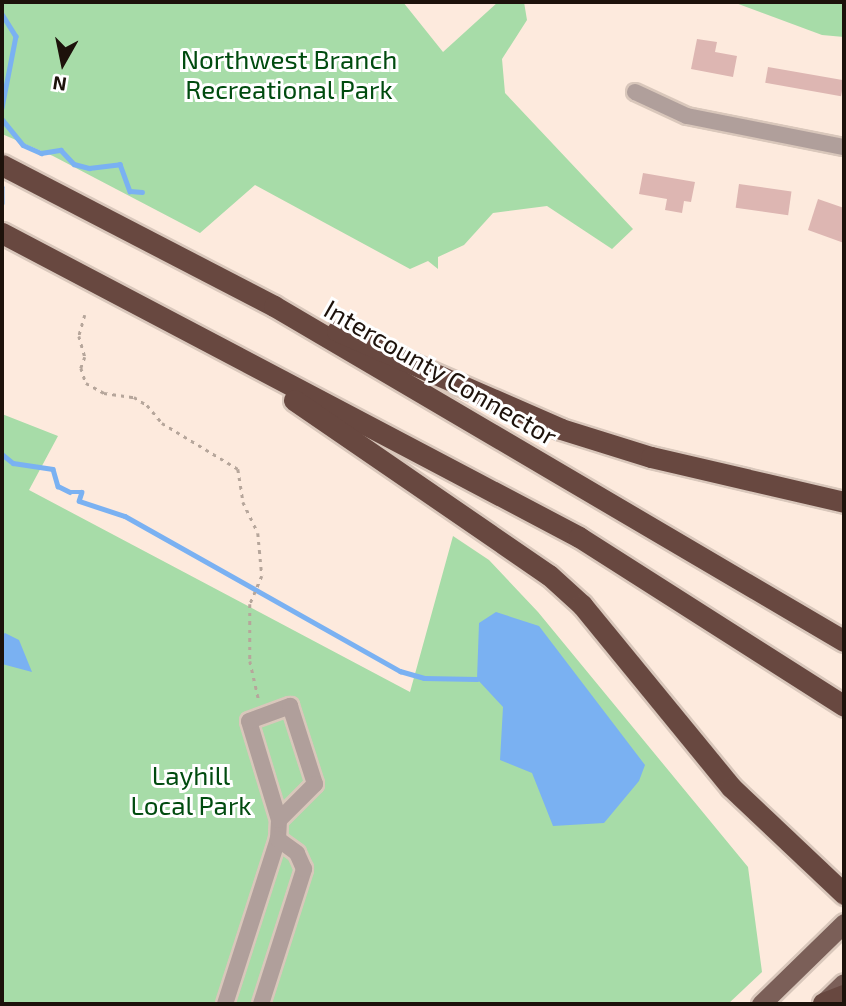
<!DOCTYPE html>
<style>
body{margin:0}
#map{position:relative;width:846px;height:1006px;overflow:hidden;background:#fdeadd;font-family:"Exo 2",sans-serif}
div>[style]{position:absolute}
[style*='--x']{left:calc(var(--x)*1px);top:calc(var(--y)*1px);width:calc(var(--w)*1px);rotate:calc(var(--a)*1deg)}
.green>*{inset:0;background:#a7dca8}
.water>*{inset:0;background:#7ab1f2}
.stream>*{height:4.5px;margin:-2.25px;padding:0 2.25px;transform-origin:2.25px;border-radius:2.25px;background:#7ab1f2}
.building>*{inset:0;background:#ddb6b2;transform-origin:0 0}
.path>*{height:2.5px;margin-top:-1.25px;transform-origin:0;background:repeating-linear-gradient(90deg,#b6a69b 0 3.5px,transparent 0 8.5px)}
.roads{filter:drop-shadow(2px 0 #d9c7bb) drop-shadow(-2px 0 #d9c7bb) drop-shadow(0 2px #d9c7bb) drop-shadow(0 -2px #d9c7bb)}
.minor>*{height:16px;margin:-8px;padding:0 8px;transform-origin:8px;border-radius:8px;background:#b09f9b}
.major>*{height:19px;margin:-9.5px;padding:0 9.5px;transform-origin:9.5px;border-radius:9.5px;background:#7b5f58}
.highway>*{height:21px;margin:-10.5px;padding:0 10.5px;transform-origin:10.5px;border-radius:10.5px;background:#684840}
span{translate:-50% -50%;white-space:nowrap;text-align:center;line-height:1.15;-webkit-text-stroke:6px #fff;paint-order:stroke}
.park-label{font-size:26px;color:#004b0f}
.street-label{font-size:26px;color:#1d120b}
.frame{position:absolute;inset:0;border:4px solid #1d120b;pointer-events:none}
.north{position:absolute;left:28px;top:28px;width:70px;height:70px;-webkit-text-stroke:5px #fff;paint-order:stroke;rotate:189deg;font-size:19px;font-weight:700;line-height:28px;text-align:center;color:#1d120b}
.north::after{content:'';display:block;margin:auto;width:24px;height:32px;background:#1d120b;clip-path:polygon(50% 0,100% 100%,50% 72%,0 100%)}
</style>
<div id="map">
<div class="green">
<div style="clip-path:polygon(2px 2px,403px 2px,443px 52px,498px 2px,524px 2px,527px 20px,502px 59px,505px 93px,633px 229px,612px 249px,547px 206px,493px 213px,464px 245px,438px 257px,438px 269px,428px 261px,410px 269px,255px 185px,200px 233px,53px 156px,2px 134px)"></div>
<div style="clip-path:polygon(733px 2px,844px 2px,844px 37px,822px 35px)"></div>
<div style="clip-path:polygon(2px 414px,58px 436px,29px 490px,410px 692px,453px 536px,489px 560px,538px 612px,748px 867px,762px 972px,728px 1004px,2px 1004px)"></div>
</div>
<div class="water">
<div style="clip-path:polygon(496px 612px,539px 626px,645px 765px,639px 781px,604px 823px,553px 826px,532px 773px,500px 760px,503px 707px,477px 679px,479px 623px)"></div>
<div style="clip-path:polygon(5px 633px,19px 640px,32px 672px,2px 664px,2px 635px)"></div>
</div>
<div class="stream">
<div style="--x:2;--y:14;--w:26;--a:58"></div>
<div style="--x:16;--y:36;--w:73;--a:101"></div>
<div style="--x:2;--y:119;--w:33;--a:51"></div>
<div style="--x:23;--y:145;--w:20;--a:24"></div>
<div style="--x:41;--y:153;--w:20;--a:-9"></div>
<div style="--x:61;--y:150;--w:19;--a:47"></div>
<div style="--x:74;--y:164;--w:16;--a:15"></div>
<div style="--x:89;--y:168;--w:31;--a:-7"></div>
<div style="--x:120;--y:164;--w:29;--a:70"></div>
<div style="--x:130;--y:191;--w:12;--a:5"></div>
<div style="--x:2;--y:187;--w:16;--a:90"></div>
<div style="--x:2;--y:454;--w:14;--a:39"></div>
<div style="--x:13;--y:463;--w:40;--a:8.5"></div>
<div style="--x:53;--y:469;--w:18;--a:74"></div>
<div style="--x:58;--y:486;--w:13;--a:27"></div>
<div style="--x:70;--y:492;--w:12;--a:0"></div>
<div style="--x:82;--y:492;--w:9;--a:108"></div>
<div style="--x:79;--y:501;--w:48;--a:18.1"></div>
<div style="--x:125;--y:516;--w:316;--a:29.4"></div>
<div style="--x:400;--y:671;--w:25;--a:16"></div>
<div style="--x:424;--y:678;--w:53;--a:1.1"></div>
</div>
<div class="building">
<div style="clip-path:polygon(697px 39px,717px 42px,715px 52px,737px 56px,733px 77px,691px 69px)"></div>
<div style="left:768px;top:67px;width:77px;height:16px;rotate:10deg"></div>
<div style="clip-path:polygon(643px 173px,695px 182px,691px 202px,684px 201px,682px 213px,665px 210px,667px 199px,639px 194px)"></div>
<div style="left:739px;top:184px;width:53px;height:24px;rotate:8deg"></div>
<div style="clip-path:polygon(818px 199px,844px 208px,844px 243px,808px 230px)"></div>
</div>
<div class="path">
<div style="--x:85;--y:315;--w:22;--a:106"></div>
<div style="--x:79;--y:336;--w:22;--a:74"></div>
<div style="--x:85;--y:357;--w:12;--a:110"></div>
<div style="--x:81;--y:368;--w:16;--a:72"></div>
<div style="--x:86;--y:383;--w:21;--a:29"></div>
<div style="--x:104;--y:393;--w:30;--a:8"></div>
<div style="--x:134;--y:397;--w:15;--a:32"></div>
<div style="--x:147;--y:405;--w:23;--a:50"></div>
<div style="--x:162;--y:423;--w:89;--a:31.2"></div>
<div style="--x:238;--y:469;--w:33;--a:81"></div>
<div style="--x:243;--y:502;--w:34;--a:64"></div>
<div style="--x:258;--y:533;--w:43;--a:84.7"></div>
<div style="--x:262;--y:576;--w:30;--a:113"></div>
<div style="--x:250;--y:604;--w:57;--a:90"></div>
<div style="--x:250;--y:661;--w:41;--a:77.3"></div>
</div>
<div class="roads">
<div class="minor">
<div style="--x:635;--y:92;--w:57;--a:24.8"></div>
<div style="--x:687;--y:116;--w:160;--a:11.2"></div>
<div style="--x:225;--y:1004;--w:173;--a:-72.2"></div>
<div style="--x:278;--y:839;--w:19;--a:-87"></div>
<div style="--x:279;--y:820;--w:103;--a:-106.9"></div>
<div style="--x:249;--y:721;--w:44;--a:-20.1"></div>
<div style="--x:290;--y:706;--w:82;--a:72.2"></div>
<div style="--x:315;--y:784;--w:51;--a:135"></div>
<div style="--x:261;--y:1004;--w:142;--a:-72.3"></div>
<div style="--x:304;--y:869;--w:17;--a:-114"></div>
<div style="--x:297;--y:853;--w:24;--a:-144"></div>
</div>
<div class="major">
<div style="--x:761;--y:1004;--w:116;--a:-44.3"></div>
<div style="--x:822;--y:1004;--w:30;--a:-44"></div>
</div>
<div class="highway">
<div style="--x:2;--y:165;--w:306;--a:27.4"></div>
<div style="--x:274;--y:306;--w:661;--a:30.44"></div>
<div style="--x:2;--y:233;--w:652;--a:27.78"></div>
<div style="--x:579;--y:537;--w:314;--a:32.5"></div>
<div style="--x:337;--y:331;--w:244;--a:23.6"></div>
<div style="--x:561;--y:429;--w:94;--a:17.3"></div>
<div style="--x:651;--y:457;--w:198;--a:13.1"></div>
<div style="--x:294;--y:400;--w:309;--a:34.5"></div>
<div style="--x:549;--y:575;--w:45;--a:42.3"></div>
<div style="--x:582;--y:605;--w:235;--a:50.7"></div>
<div style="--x:731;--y:787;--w:156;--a:43.4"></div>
<div style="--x:823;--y:1003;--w:22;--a:-21"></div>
</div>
</div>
<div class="park-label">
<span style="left:289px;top:74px">Northwest Branch<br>Recreational Park</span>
<span style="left:191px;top:790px">Layhill<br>Local Park</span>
</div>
<div class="street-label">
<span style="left:441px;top:372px;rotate:30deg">Intercounty Connector</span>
</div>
<div class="frame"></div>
<div class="north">N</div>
</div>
